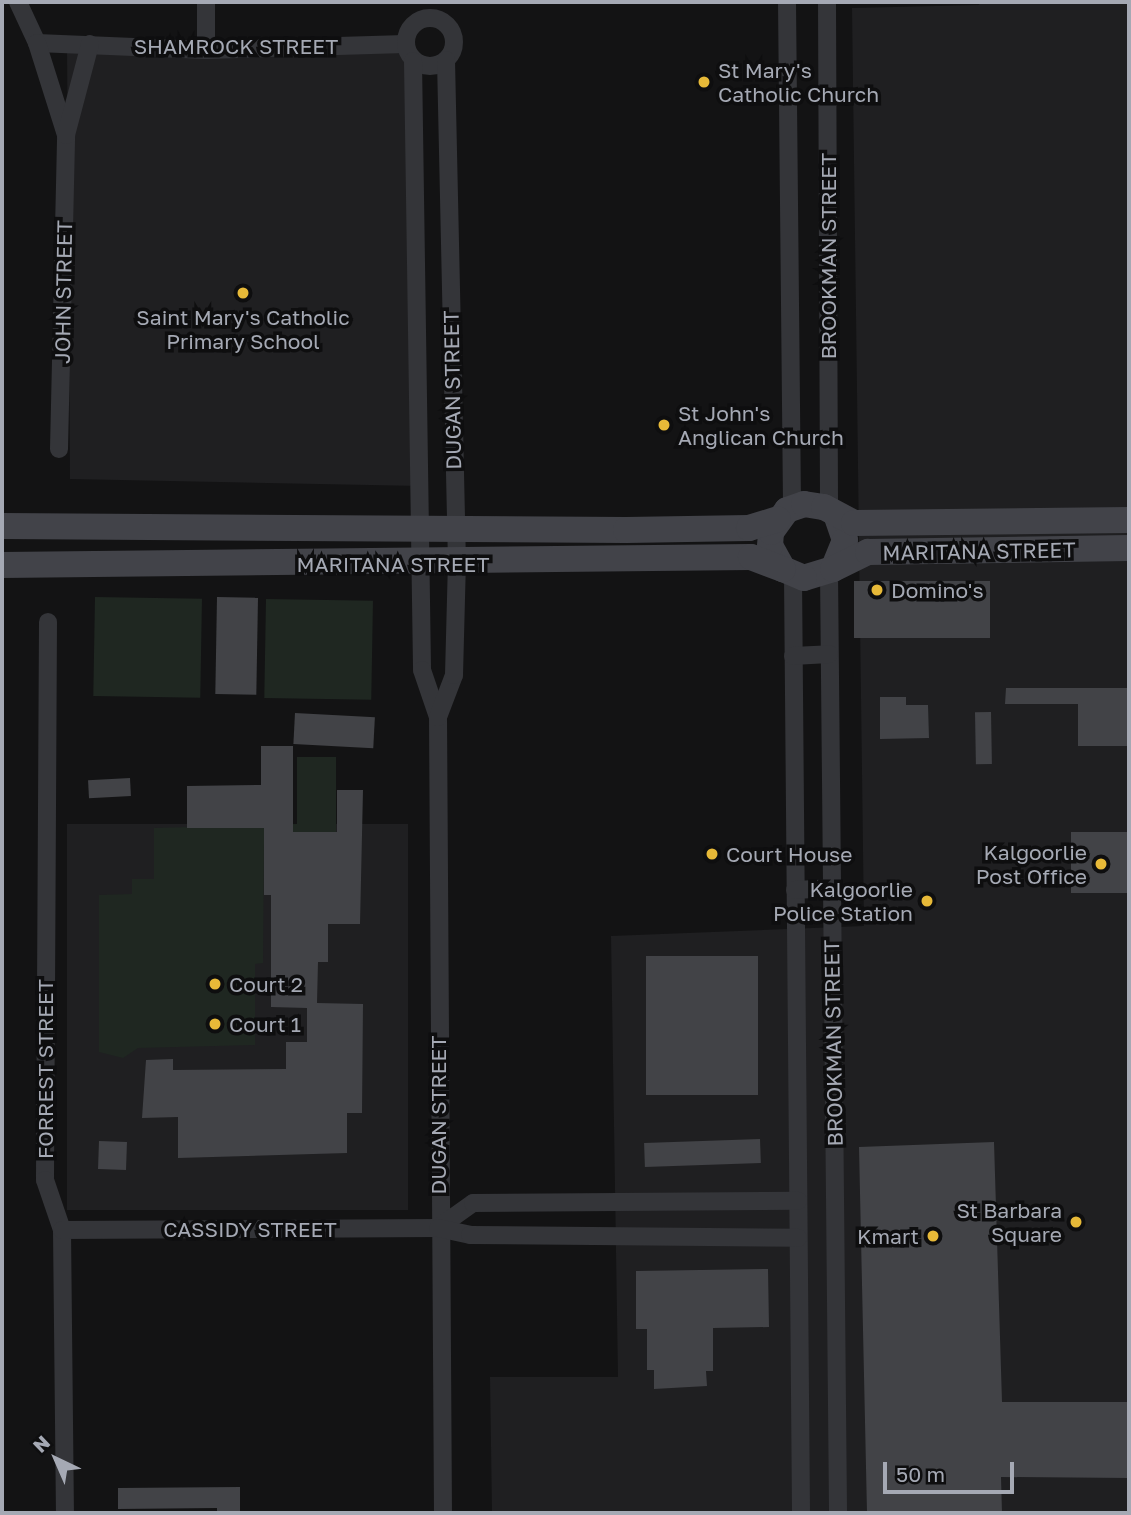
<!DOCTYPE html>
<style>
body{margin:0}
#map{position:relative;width:1131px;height:1515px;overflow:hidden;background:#131314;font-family:"Golos Text",sans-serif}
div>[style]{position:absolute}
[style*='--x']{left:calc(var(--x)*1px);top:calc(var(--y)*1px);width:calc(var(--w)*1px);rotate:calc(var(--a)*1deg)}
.built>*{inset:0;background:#1f1f21;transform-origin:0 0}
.green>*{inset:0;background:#1f2721;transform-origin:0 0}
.building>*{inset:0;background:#424347;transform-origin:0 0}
.minor>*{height:18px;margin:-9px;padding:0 9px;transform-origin:9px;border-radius:9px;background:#343539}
.minor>.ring{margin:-9px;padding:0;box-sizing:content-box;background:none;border:18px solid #343539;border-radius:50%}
.secondary>*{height:26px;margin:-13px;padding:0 13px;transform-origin:13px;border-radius:13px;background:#424349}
.dots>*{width:19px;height:19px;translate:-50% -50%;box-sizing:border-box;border:4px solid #0e0e0f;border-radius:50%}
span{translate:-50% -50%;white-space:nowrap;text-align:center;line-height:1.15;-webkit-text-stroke:7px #0e0e0f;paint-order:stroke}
.street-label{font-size:21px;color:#a5a9b4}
.poi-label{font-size:21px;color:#a5a9b4}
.left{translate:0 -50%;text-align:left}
.right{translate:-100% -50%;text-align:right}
.frame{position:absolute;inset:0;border:4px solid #a5a9b4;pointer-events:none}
.north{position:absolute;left:21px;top:1424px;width:70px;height:70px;-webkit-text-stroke:5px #0e0e0f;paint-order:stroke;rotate:316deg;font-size:19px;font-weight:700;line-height:28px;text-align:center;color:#a5a9b4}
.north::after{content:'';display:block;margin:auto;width:24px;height:32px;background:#a5a9b4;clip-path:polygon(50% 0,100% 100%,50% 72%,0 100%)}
.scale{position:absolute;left:883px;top:1462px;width:131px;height:32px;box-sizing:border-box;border:4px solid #a5a9b4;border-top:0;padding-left:9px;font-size:21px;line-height:24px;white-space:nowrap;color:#a5a9b4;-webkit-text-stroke:5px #0e0e0f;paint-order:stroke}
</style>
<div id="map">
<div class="built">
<div style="clip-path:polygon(980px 2px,1129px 2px,1129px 1513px,492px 1513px,490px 1377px,618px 1377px,611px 936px,864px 926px,852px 8px,979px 5px)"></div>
<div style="clip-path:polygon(67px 43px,405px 44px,413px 61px,421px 486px,70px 479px)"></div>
<div style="left:408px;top:824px;width:386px;height:341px;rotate:90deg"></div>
</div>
<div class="green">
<div style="left:95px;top:597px;width:107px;height:99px;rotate:1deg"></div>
<div style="left:266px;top:599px;width:107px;height:99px;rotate:1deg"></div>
<div style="clip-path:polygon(297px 757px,336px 757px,336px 832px,312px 832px,312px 863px,264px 841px,263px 963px,255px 964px,255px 1045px,138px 1048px,123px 1058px,99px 1052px,99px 895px,132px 894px,132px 879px,154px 879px,154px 828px,297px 824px)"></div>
</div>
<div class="building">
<div style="left:990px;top:581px;width:57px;height:136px;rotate:90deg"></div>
<div style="left:217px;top:597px;width:41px;height:97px;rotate:1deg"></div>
<div style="clip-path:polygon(1006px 688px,1129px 688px,1129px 746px,1078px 746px,1078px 704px,1005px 704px)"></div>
<div style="clip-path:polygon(880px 697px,906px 697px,906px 705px,928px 705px,929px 738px,880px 739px)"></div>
<div style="left:991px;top:712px;width:52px;height:16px;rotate:89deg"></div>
<div style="left:295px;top:713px;width:80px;height:31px;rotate:3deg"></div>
<div style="clip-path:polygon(261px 746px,293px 746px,293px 832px,337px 832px,337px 790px,363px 790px,360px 924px,328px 924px,328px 962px,318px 962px,317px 1003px,363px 1004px,362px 1113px,347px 1113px,347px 1153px,178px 1158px,178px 1117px,142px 1118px,146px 1060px,173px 1059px,173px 1070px,286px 1069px,286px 1042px,307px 1042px,307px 1008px,271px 1007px,271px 895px,264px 895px,264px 828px,187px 828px,187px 786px,261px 785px)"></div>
<div style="left:130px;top:778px;width:18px;height:42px;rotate:87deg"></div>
<div style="left:1129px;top:832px;width:61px;height:58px;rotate:90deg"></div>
<div style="left:758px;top:956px;width:139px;height:112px;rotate:90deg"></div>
<div style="left:760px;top:1139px;width:24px;height:116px;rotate:88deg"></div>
<div style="left:99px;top:1141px;width:28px;height:28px;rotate:2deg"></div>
<div style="clip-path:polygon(994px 1142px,1002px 1402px,1129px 1402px,1129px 1478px,1001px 1477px,1002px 1513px,867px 1513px,859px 1147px)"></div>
<div style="clip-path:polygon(768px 1269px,769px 1327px,713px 1328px,713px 1371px,706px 1371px,707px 1386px,654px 1389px,654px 1370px,647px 1370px,647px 1329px,636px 1329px,636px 1271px)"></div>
<div style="clip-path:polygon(240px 1487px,240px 1513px,217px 1513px,217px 1508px,118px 1509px,118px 1488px)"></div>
</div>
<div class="minor">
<div style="--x:18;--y:2;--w:45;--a:65.1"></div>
<div style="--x:37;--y:43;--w:169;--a:2.4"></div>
<div style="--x:206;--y:50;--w:199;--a:-1.7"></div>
<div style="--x:206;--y:2;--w:48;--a:90"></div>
<div style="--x:787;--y:2;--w:505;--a:89.43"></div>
<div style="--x:827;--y:2;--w:508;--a:89.77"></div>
<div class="ring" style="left:406px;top:18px;width:30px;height:30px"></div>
<div style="--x:37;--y:43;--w:96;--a:72.5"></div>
<div style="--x:413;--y:61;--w:609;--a:89.15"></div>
<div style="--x:422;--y:670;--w:50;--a:71.2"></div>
<div style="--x:438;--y:717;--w:796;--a:89.64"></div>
<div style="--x:59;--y:449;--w:314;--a:-88.7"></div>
<div style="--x:66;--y:135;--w:94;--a:-75.2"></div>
<div style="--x:829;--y:572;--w:941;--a:89.45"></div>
<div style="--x:793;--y:576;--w:937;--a:89.51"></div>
<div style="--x:48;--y:622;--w:558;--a:90.31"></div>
<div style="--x:45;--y:1180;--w:53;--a:71.2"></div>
<div style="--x:62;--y:1230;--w:283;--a:89.4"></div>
<div style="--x:793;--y:656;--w:36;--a:-3"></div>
<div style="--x:438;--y:717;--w:45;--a:-69.1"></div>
<div style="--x:454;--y:675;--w:111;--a:-88.5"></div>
<div style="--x:457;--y:564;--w:504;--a:-91.25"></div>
<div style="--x:795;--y:890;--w:36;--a:-3"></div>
<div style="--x:438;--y:1228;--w:43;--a:-35.5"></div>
<div style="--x:473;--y:1203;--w:325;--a:-0.4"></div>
<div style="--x:62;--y:1230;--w:376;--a:-0.3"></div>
<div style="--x:438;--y:1228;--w:33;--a:12"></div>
<div style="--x:470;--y:1235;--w:328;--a:0.5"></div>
</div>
<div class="secondary">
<div style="--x:837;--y:517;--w:24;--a:71"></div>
<div style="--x:845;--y:540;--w:31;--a:112"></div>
<div style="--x:833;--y:569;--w:30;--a:163"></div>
<div style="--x:804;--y:578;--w:23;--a:-157"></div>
<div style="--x:783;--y:569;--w:26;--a:-119"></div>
<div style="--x:770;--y:546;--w:14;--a:-86"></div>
<div style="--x:771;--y:532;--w:27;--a:-54"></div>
<div style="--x:787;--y:510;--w:18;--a:-19"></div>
<div style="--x:804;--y:504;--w:20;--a:9"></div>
<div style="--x:824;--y:507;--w:34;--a:28"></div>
<div style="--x:854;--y:523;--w:275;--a:-0.6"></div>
<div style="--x:2;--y:526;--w:624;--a:0.37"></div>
<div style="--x:626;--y:530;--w:123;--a:-0.9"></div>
<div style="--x:749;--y:528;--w:30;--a:-17"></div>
<div style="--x:2;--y:565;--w:749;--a:-0.61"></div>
<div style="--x:751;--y:557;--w:34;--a:21"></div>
<div style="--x:833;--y:569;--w:39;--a:-26"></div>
<div style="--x:868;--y:552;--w:261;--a:-0.9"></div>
</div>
<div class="dots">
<div style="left:704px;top:82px;background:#e7b938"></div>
<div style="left:243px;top:293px;background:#e7b938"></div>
<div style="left:664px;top:425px;background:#e7b938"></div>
<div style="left:877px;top:590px;background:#e7b938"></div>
<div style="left:712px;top:854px;background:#e7b938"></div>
<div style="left:1101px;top:864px;background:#e7b938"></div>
<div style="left:927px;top:901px;background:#e7b938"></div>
<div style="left:215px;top:984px;background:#e7b938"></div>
<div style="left:215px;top:1024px;background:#e7b938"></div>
<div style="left:1076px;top:1222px;background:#e7b938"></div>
<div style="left:933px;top:1236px;background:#e7b938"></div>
</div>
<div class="street-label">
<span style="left:236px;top:46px">SHAMROCK STREET</span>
<span style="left:828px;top:256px;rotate:-90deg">BROOKMAN STREET</span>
<span style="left:63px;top:292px;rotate:-89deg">JOHN STREET</span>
<span style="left:452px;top:390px;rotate:-91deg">DUGAN STREET</span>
<span style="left:979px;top:551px;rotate:-1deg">MARITANA STREET</span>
<span style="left:393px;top:564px">MARITANA STREET</span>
<span style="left:833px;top:1043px;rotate:-91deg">BROOKMAN STREET</span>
<span style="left:45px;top:1069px;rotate:-90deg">FORREST STREET</span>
<span style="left:438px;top:1115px;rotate:-90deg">DUGAN STREET</span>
<span style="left:250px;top:1229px">CASSIDY STREET</span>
</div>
<div class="poi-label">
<span class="left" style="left:718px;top:82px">St Mary's<br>Catholic Church</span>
<span style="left:243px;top:329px">Saint Mary's Catholic<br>Primary School</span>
<span class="left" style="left:678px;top:425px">St John's<br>Anglican Church</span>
<span class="left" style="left:891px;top:590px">Domino's</span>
<span class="right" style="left:1087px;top:864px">Kalgoorlie<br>Post Office</span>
<span class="left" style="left:726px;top:854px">Court House</span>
<span class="right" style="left:913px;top:901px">Kalgoorlie<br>Police Station</span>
<span class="left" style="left:229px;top:984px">Court 2</span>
<span class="left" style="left:229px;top:1024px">Court 1</span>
<span class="right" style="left:1062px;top:1222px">St Barbara<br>Square</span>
<span class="right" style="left:919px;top:1236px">Kmart</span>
</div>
<div class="frame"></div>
<div class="north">N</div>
<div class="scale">50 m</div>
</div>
